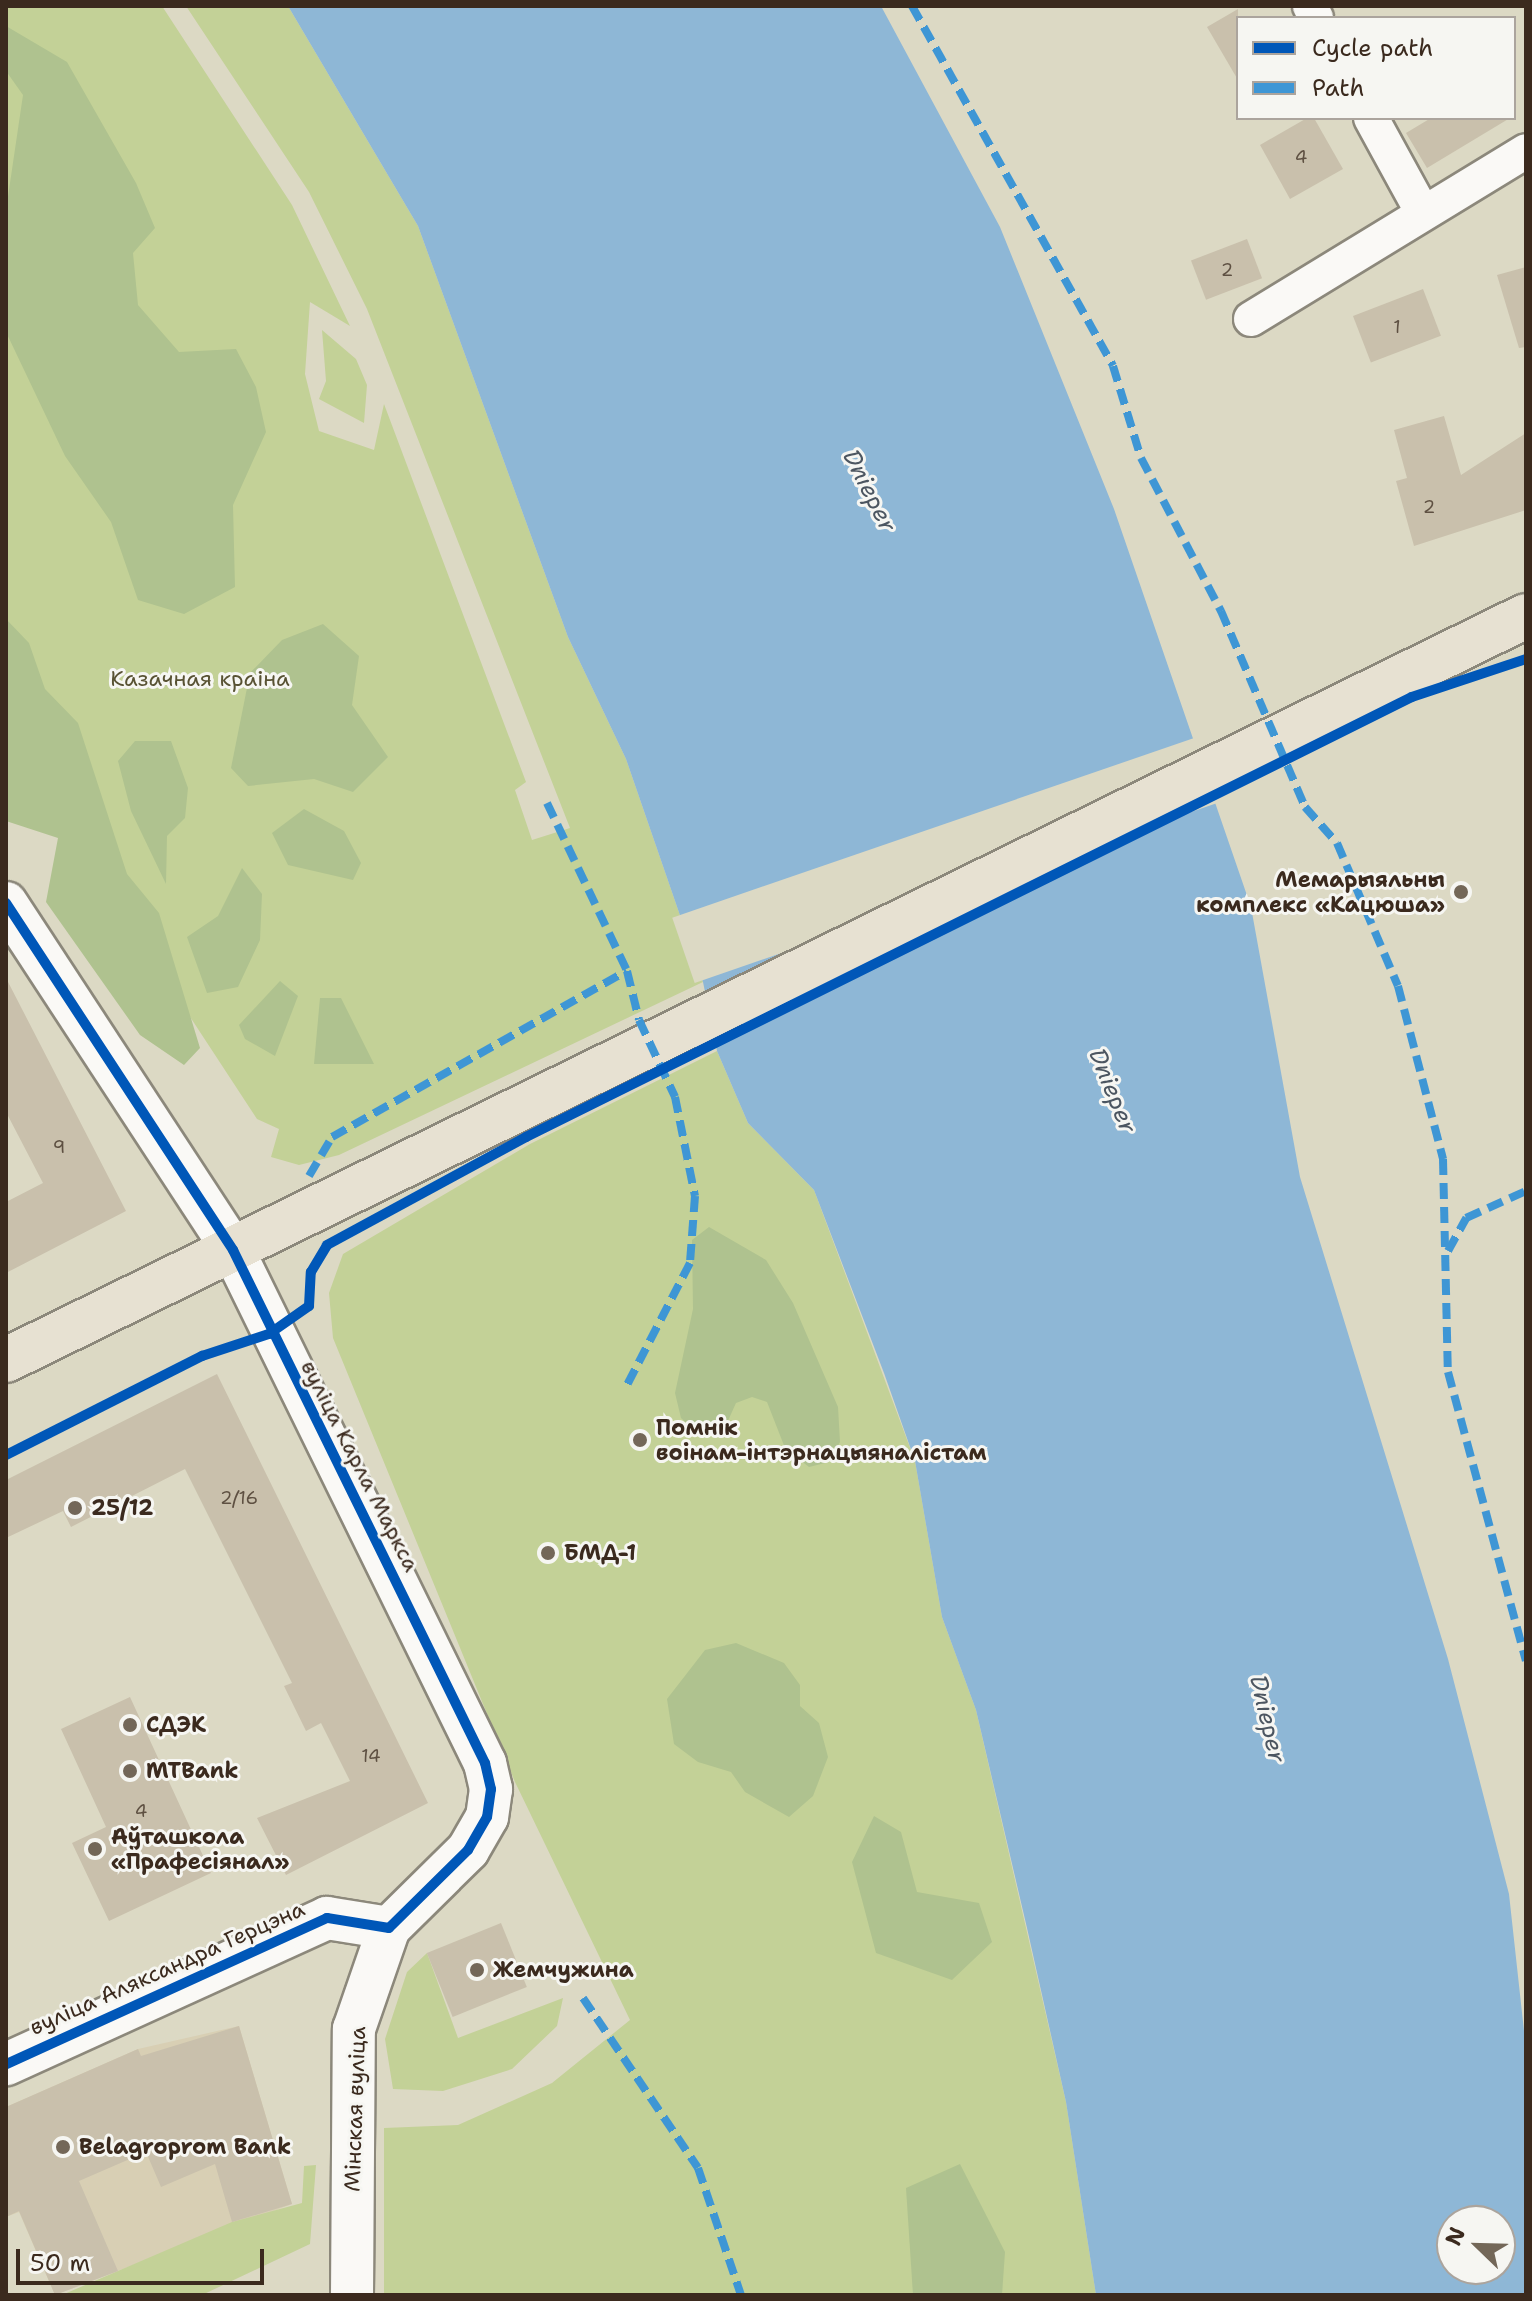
<!DOCTYPE html>
<meta charset="utf-8">
<style>
body{margin:0}
#map{position:relative;width:1532px;height:2301px;overflow:hidden;background:#dcd9c4;font-family:"Shantell Sans",sans-serif}
div>[style]{position:absolute}
[style*='--x']{left:calc(var(--x)*1px);top:calc(var(--y)*1px);width:calc(var(--w)*1px);rotate:calc(var(--a)*1deg)}
.built>*{inset:0;background:#d8cfb4}
.green>*{inset:0;background:#c3d197}
.forest>*{inset:0;background:#afc28f}
.water>*{inset:0;background:#8eb7d6}
.pier>*{inset:0;background:#dcd9c4;transform-origin:0 0}
.building>*{inset:0;background:#c9c0ac;transform-origin:0 0}
.roads{filter:drop-shadow(2px 0 #8c887b) drop-shadow(-2px 0 #8c887b) drop-shadow(0 2px #8c887b) drop-shadow(0 -2px #8c887b)}
.minor>*{height:34px;margin:-17px;padding:0 17px;transform-origin:17px;border-radius:17px;background:#faf9f6}
.tertiary>*{height:42px;margin:-21px;padding:0 21px;transform-origin:21px;border-radius:21px;background:#faf9f6}
.primary>*{height:44px;margin:-22px;padding:0 22px;transform-origin:22px;border-radius:22px;background:#e7e1d2}
.quiet>*{height:8px;margin-top:-4px;transform-origin:0;background:repeating-linear-gradient(90deg,#3e96d5 0 16px,transparent 0 24px)}
.cycleway>*{height:10px;margin:-5px;padding:0 5px;transform-origin:5px;border-radius:5px;background:#0057b8}
.dots>*{width:22px;height:22px;translate:-50% -50%;box-sizing:border-box;border:4px solid #f6f6f2;border-radius:50%}
span{translate:-50% -50%;white-space:nowrap;text-align:center;line-height:1.15;-webkit-text-stroke:6px #f6f6f2;paint-order:stroke}
.number-label{font-size:18px;color:#5e5042}
.number-label span{-webkit-text-stroke-width:0}
.park-label{font-size:22px;color:#585233}
.poi-label{font-size:22px;color:#3b2a1e;font-weight:700}
.right{translate:-100% -50%;text-align:right}
.left{translate:0 -50%;text-align:left}
.street-label{font-size:22px;color:#3b2a1e}
.water-label{font-size:24px;color:#4c5661;font-style:italic}
.frame{position:absolute;inset:0;border:8px solid #3b2a1e;pointer-events:none}
.legend{position:absolute;left:1236px;top:16px;width:280px;height:104px;box-sizing:border-box;background:#f6f6f2;border:2px solid #aba49d;margin:0;padding:10px 14px;list-style:none;font-size:24px;color:#3b2a1e}
.legend li{display:flex;align-items:center;gap:16px;height:40px}
.legend b{width:40px;border:2px solid #aba49d}
.north{position:absolute;left:1436px;top:2205px;width:80px;height:80px;box-sizing:border-box;background:#f6f6f2;border:2px solid #aba49d;border-radius:50%;rotate:293deg;font-size:22px;font-weight:700;line-height:32px;text-align:center;color:#3b2a1e}
.north::after{content:'';display:block;margin:auto;width:28px;height:36px;background:#736758;clip-path:polygon(50% 0,100% 100%,50% 72%,0 100%)}
.scale{position:absolute;left:16px;top:2249px;width:248px;height:36px;box-sizing:border-box;border:4px solid #3b2a1e;border-top:0;padding-left:10px;font-size:24px;line-height:28px;white-space:nowrap;color:#3b2a1e;-webkit-text-stroke:6px #f6f6f2;paint-order:stroke}
</style>
<div id="map">
<div class="built">
<div style="clip-path:polygon(239px 2026px,292px 2204px,55px 2295px,19px 2212px,6px 2217px,6px 2107px,138px 2049px)"></div>
</div>
<div class="green">
<div style="clip-path:polygon(6px 6px,162px 6px,292px 205px,350px 326px,310px 302px,305px 374px,319px 431px,374px 450px,384px 404px,526px 782px,515px 790px,532px 840px,570px 828px,367px 309px,309px 192px,186px 6px,288px 6px,418px 226px,568px 637px,626px 759px,703px 982px,339px 1155px,299px 1165px,271px 1157px,279px 1129px,257px 1119px,6px 736px)"></div>
<div style="clip-path:polygon(322px 330px,356px 359px,367px 385px,364px 423px,319px 399px,326px 381px)"></div>
<div style="clip-path:polygon(717px 1051px,748px 1123px,814px 1190px,915px 1461px,942px 1617px,976px 1710px,1066px 2102px,1096px 2295px,384px 2295px,384px 2128px,458px 2125px,552px 2083px,630px 2020px,515px 1782px,333px 1338px,329px 1293px,343px 1254px,530px 1144px)"></div>
<div style="clip-path:polygon(427px 1953px,458px 2038px,563px 1998px,557px 2026px,512px 2069px,443px 2091px,393px 2089px,385px 2039px,407px 1972px)"></div>
<div style="clip-path:polygon(316px 2165px,310px 2244px,202px 2295px,62px 2295px,232px 2222px,302px 2203px,304px 2166px)"></div>
</div>
<div class="forest">
<div style="clip-path:polygon(6px 26px,67px 62px,136px 183px,155px 228px,133px 253px,138px 305px,179px 352px,236px 349px,256px 387px,266px 432px,233px 505px,235px 587px,184px 614px,138px 600px,111px 522px,65px 456px,6px 332px,6px 210px,23px 95px,6px 71px)"></div>
<div style="clip-path:polygon(6px 619px,29px 643px,45px 689px,78px 723px,127px 874px,159px 913px,200px 1048px,184px 1065px,140px 1035px,46px 902px,58px 838px,6px 821px)"></div>
<div style="clip-path:polygon(323px 624px,359px 656px,352px 705px,388px 757px,353px 792px,314px 779px,248px 786px,231px 768px,250px 673px,282px 640px)"></div>
<div style="clip-path:polygon(135px 741px,171px 741px,188px 788px,185px 818px,167px 836px,166px 884px,131px 811px,118px 761px)"></div>
<div style="clip-path:polygon(304px 809px,344px 831px,361px 863px,353px 880px,288px 865px,272px 833px)"></div>
<div style="clip-path:polygon(242px 868px,262px 894px,260px 940px,238px 987px,207px 993px,187px 937px,218px 916px)"></div>
<div style="clip-path:polygon(280px 981px,298px 996px,275px 1056px,245px 1039px,239px 1025px)"></div>
<div style="clip-path:polygon(320px 998px,341px 998px,374px 1064px,314px 1064px)"></div>
<div style="clip-path:polygon(709px 1227px,766px 1260px,793px 1303px,838px 1407px,840px 1442px,829px 1462px,809px 1467px,785px 1448px,767px 1402px,752px 1397px,736px 1403px,722px 1434px,701px 1437px,681px 1418px,675px 1393px,693px 1309px,692px 1240px)"></div>
<div style="clip-path:polygon(736px 1643px,784px 1663px,800px 1685px,800px 1706px,819px 1723px,828px 1757px,813px 1796px,789px 1817px,745px 1792px,731px 1772px,698px 1762px,674px 1744px,667px 1699px,705px 1650px)"></div>
<div style="clip-path:polygon(874px 1816px,901px 1832px,917px 1892px,979px 1903px,992px 1942px,952px 1980px,876px 1953px,852px 1862px)"></div>
<div style="clip-path:polygon(960px 2164px,1005px 2252px,1002px 2295px,913px 2295px,906px 2188px)"></div>
</div>
<div class="water">
<div style="clip-path:polygon(evenodd,288px 6px,881px 6px,1000px 227px,1114px 509px,1251px 907px,1300px 1177px,1448px 1659px,1509px 1894px,1526px 2049px,1526px 2295px,1096px 2295px,1066px 2102px,1027px 1928px,976px 1710px,942px 1617px,915px 1461px,884px 1373px,814px 1190px,748px 1123px,717px 1051px,703px 982px,626px 759px,568px 637px,418px 226px,288px 6px,1452px 2221px,1500px 2221px,1500px 2269px,1452px 2269px,1452px 2221px)"></div>
</div>
<div class="pier">
<div style="left:1197px;top:737px;width:69px;height:555px;rotate:71deg"></div>
</div>
<div class="building">
<div style="clip-path:polygon(1238px 9px,1238px 80px,1207px 27px)"></div>
<div style="clip-path:polygon(1307px 118px,1314px 118px,1343px 169px,1290px 199px,1260px 145px)"></div>
<div style="clip-path:polygon(1431px 118px,1510px 118px,1427px 168px,1406px 133px)"></div>
<div style="left:1247px;top:239px;width:42px;height:60px;rotate:69deg"></div>
<div style="clip-path:polygon(1526px 267px,1526px 347px,1519px 348px,1497px 275px)"></div>
<div style="left:1423px;top:289px;width:50px;height:75px;rotate:69deg"></div>
<div style="clip-path:polygon(1444px 416px,1461px 475px,1526px 433px,1526px 510px,1414px 546px,1396px 481px,1407px 478px,1394px 430px)"></div>
<div style="clip-path:polygon(6px 978px,126px 1211px,6px 1273px,6px 1202px,43px 1183px,6px 1112px)"></div>
<div style="clip-path:polygon(217px 1374px,428px 1803px,286px 1875px,257px 1818px,350px 1781px,321px 1723px,306px 1731px,284px 1686px,292px 1683px,185px 1469px,71px 1527px,63px 1511px,6px 1538px,6px 1480px)"></div>
<div style="clip-path:polygon(130px 1697px,211px 1873px,109px 1921px,72px 1843px,106px 1827px,61px 1729px)"></div>
<div style="left:501px;top:1923px;width:69px;height:80px;rotate:68deg"></div>
<div style="clip-path:polygon(239px 2026px,292px 2204px,232px 2222px,215px 2164px,161px 2187px,146px 2152px,79px 2181px,118px 2271px,55px 2295px,19px 2211px,6px 2217px,6px 2107px,138px 2049px,141px 2056px)"></div>
</div>
<div class="roads">
<div class="minor">
<div style="--x:1310;--y:6;--w:13;--a:63"></div>
<div style="--x:1371;--y:118;--w:106;--a:61.3"></div>
<div style="--x:1251;--y:319;--w:322;--a:-31.4"></div>
</div>
<div class="tertiary">
<div style="--x:6;--y:903;--w:415;--a:56.8"></div>
<div style="--x:233;--y:1250;--w:572;--a:63.84"></div>
<div style="--x:485;--y:1763;--w:27;--a:77"></div>
<div style="--x:491;--y:1789;--w:28;--a:98"></div>
<div style="--x:487;--y:1817;--w:38;--a:120"></div>
<div style="--x:468;--y:1850;--w:111;--a:135.4"></div>
<div style="--x:389;--y:1928;--w:63;--a:-170.8"></div>
<div style="--x:327;--y:1918;--w:353;--a:155.5"></div>
<div style="--x:352;--y:2295;--w:266;--a:-89.6"></div>
<div style="--x:354;--y:2029;--w:107;--a:-70.9"></div>
</div>
<div class="primary">
<div style="--x:6;--y:1360;--w:1692;--a:-26.08"></div>
</div>
</div>
<div class="quiet">
<div style="--x:912;--y:6;--w:412;--a:60.8"></div>
<div style="--x:1113;--y:366;--w:96;--a:73.1"></div>
<div style="--x:1141;--y:458;--w:173;--a:62.4"></div>
<div style="--x:1221;--y:611;--w:213;--a:66.8"></div>
<div style="--x:1305;--y:807;--w:48;--a:48.4"></div>
<div style="--x:1337;--y:843;--w:155;--a:66.9"></div>
<div style="--x:1398;--y:986;--w:179;--a:75.4"></div>
<div style="--x:1443;--y:1159;--w:213;--a:88.7"></div>
<div style="--x:1448;--y:1372;--w:299;--a:74.9"></div>
<div style="--x:547;--y:803;--w:186;--a:64.5"></div>
<div style="--x:309;--y:1176;--w:45;--a:-59.5"></div>
<div style="--x:332;--y:1137;--w:338;--a:-29.4"></div>
<div style="--x:627;--y:971;--w:50;--a:76.2"></div>
<div style="--x:639;--y:1020;--w:85;--a:64.9"></div>
<div style="--x:675;--y:1097;--w:101;--a:78.6"></div>
<div style="--x:695;--y:1196;--w:67;--a:94.3"></div>
<div style="--x:690;--y:1263;--w:140;--a:117.3"></div>
<div style="--x:1448;--y:1251;--w:38;--a:-61"></div>
<div style="--x:1466;--y:1218;--w:66;--a:-24.2"></div>
<div style="--x:583;--y:1998;--w:205;--a:55.9"></div>
<div style="--x:698;--y:2168;--w:134;--a:71.3"></div>
</div>
<div class="cycleway">
<div style="--x:6;--y:903;--w:415;--a:56.8"></div>
<div style="--x:233;--y:1250;--w:572;--a:63.84"></div>
<div style="--x:485;--y:1763;--w:27;--a:77"></div>
<div style="--x:491;--y:1789;--w:28;--a:98"></div>
<div style="--x:487;--y:1817;--w:38;--a:120"></div>
<div style="--x:468;--y:1850;--w:111;--a:135.4"></div>
<div style="--x:389;--y:1928;--w:63;--a:-170.8"></div>
<div style="--x:327;--y:1918;--w:353;--a:155.5"></div>
<div style="--x:6;--y:1455;--w:220;--a:-26.8"></div>
<div style="--x:202;--y:1356;--w:71;--a:-18.2"></div>
<div style="--x:269;--y:1334;--w:49;--a:-35"></div>
<div style="--x:309;--y:1306;--w:34;--a:-87"></div>
<div style="--x:311;--y:1272;--w:31;--a:-59"></div>
<div style="--x:327;--y:1245;--w:226;--a:-28.5"></div>
<div style="--x:526;--y:1137;--w:989;--a:-26.41"></div>
<div style="--x:1412;--y:697;--w:120;--a:-18.4"></div>
</div>
<div class="dots">
<div style="left:1461px;top:892px;background:#736758"></div>
<div style="left:640px;top:1440px;background:#736758"></div>
<div style="left:75px;top:1508px;background:#736758"></div>
<div style="left:548px;top:1553px;background:#736758"></div>
<div style="left:130px;top:1725px;background:#736758"></div>
<div style="left:130px;top:1771px;background:#736758"></div>
<div style="left:95px;top:1849px;background:#736758"></div>
<div style="left:477px;top:1970px;background:#736758"></div>
<div style="left:63px;top:2147px;background:#736758"></div>
</div>
<div class="number-label">
<span style="left:1301px;top:157px">4</span>
<span style="left:1227px;top:270px">2</span>
<span style="left:1397px;top:327px">1</span>
<span style="left:1429px;top:507px">2</span>
<span style="left:59px;top:1147px">9</span>
<span style="left:239px;top:1498px">2/16</span>
<span style="left:371px;top:1756px">14</span>
<span style="left:141px;top:1811px">4</span>
</div>
<div class="park-label">
<span style="left:200px;top:679px">Казачная краіна</span>
</div>
<div class="poi-label">
<span class="right" style="left:1445px;top:892px">Мемарыяльны<br>комплекс «Кацюша»</span>
<span class="left" style="left:656px;top:1440px">Помнік<br>воінам-інтэрнацыяналістам</span>
<span class="left" style="left:91px;top:1508px">25/12</span>
<span class="left" style="left:564px;top:1553px">БМД-1</span>
<span class="left" style="left:146px;top:1725px">СДЭК</span>
<span class="left" style="left:146px;top:1771px">MTBank</span>
<span class="left" style="left:111px;top:1849px">Аўташкола<br>«Прафесіянал»</span>
<span class="left" style="left:493px;top:1970px">Жемчужина</span>
<span class="left" style="left:79px;top:2147px">Belagroprom Bank</span>
</div>
<div class="street-label">
<span style="left:360px;top:1466px;rotate:63deg">вуліца Карла Маркса</span>
<span style="left:167px;top:1968px;rotate:-24deg">вуліца Аляксандра Герцэна</span>
<span style="left:355px;top:2109px;rotate:-88deg">Мінская вуліца</span>
</div>
<div class="water-label">
<span style="left:869px;top:491px;rotate:63deg">Dnieper</span>
<span style="left:1112px;top:1091px;rotate:68deg">Dnieper</span>
<span style="left:1267px;top:1719px;rotate:77deg">Dnieper</span>
</div>
<div class="frame"></div>
<ul class="legend">
<li><b style="height:10px;background:#0057b8"></b>Cycle path</li>
<li><b style="height:10px;background:#3e96d5"></b>Path</li>
</ul>
<div class="north">N</div>
<div class="scale">50 m</div>
</div>
